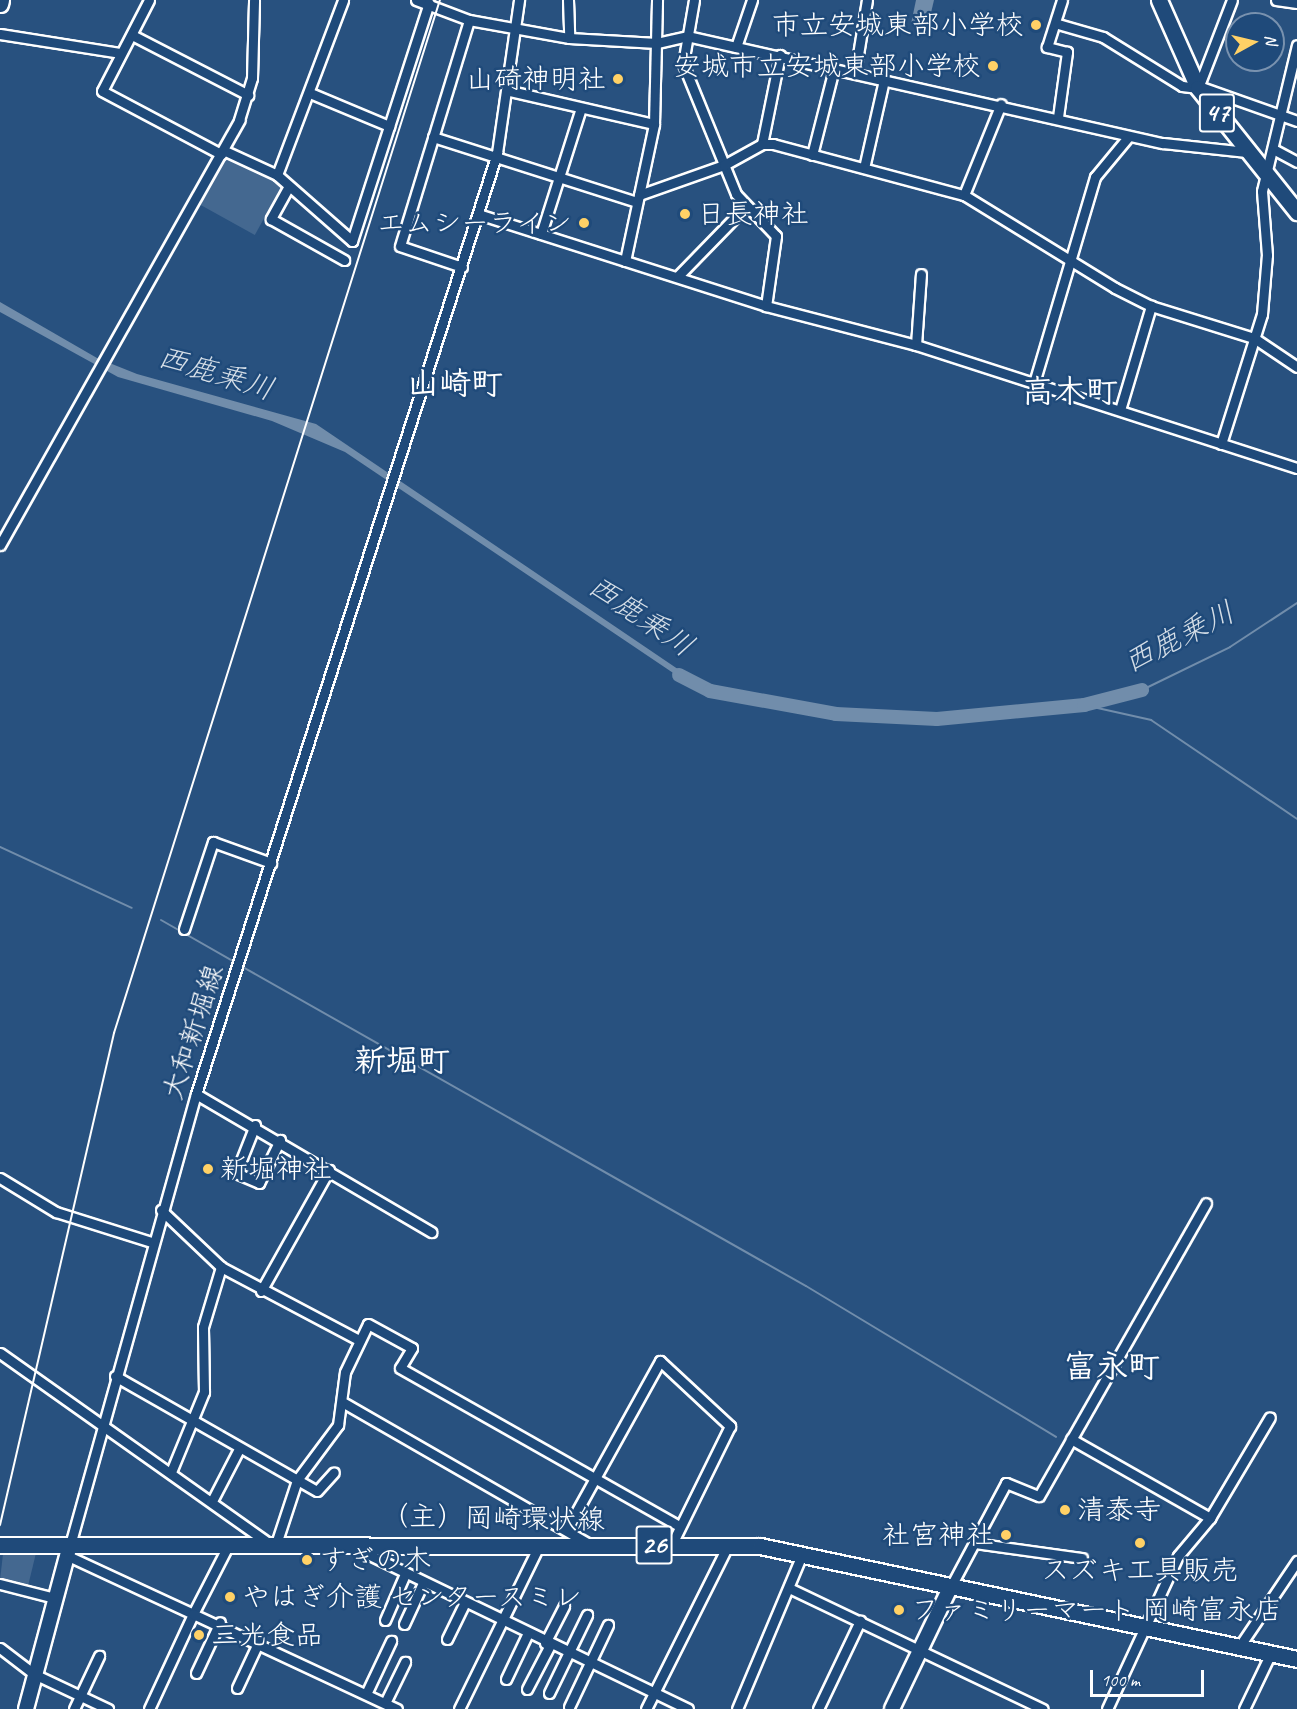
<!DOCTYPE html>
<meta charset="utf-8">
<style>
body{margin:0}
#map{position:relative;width:1297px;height:1709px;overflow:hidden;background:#28517f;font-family:Caveat,"Klee One",sans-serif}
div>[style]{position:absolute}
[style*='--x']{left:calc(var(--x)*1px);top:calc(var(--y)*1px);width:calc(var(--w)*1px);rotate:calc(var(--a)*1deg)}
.green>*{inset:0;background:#446890;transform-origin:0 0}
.water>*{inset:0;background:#718dab}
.stream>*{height:2px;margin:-1px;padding:0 1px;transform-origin:1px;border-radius:1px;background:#718dab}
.river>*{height:14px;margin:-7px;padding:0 7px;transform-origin:7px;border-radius:7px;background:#718dab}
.roads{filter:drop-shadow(2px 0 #fff) drop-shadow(-2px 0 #fff) drop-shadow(0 2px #fff) drop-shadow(0 -2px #fff)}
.street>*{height:9px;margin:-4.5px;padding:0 4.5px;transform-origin:4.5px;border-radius:4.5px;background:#1f4a7a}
.secondary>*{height:14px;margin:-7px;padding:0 7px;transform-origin:7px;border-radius:7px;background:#1f4a7a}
.primary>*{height:15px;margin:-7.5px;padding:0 7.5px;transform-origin:7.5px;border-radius:7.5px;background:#1f4a7a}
.rail>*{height:2px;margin:-1px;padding:0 1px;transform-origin:1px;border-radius:1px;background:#fff}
.dots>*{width:16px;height:16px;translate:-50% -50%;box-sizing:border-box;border:3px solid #1f4a7a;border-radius:50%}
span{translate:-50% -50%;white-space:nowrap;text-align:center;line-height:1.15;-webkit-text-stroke:5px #1f4a7a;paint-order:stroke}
.shield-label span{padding:2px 4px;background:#1f4a7a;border:2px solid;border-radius:4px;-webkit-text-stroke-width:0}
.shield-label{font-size:27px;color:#fff;font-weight:700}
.poi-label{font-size:28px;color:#fff}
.right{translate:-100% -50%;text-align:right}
.left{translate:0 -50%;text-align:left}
.street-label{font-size:28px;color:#fff}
.water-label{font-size:30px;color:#d4dde6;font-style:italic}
.quarter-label{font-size:32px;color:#fff;font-weight:700}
.north{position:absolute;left:1225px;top:12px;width:60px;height:60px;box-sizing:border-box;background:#1f4a7a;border:2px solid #7992af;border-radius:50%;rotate:82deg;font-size:16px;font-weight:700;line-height:24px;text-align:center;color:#fff}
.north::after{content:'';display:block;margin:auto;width:21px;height:27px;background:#ffd166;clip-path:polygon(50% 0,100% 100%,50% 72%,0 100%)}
.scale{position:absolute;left:1090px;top:1670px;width:114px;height:27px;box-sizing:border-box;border:3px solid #fff;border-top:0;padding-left:8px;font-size:18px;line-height:21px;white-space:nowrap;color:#fff;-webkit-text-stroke:4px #1f4a7a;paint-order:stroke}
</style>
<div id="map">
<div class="green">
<div style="left:226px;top:155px;width:64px;height:56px;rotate:29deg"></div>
<div style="clip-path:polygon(36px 1553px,28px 1586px,0 1580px,3px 1554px)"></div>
</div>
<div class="water">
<div style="clip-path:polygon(916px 0,934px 0,927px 30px,911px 24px)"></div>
<div style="clip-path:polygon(0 302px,97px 358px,137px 374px,316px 424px,694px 680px,694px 687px,345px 452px,272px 421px,118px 377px,0 312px)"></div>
</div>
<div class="stream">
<div style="--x:1142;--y:690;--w:98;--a:-26"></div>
<div style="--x:1230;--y:647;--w:80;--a:-33.3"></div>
<div style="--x:1084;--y:705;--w:69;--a:12.6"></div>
<div style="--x:1151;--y:720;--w:176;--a:34.1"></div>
<div style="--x:0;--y:847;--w:145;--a:24.8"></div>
<div style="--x:161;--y:920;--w:86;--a:29.8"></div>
<div style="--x:241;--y:966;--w:649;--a:29.53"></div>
<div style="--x:806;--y:1286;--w:292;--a:31.1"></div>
</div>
<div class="river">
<div style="--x:679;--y:675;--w:35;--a:27"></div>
<div style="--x:710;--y:691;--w:128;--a:10.3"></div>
<div style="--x:836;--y:714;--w:101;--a:2.8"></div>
<div style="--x:937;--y:719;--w:148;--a:-5.4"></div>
<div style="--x:1084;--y:705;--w:60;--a:-14.5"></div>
</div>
<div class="roads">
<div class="street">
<div style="--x:149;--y:0;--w:102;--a:117.3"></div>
<div style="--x:102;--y:91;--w:135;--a:27.9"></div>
<div style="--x:416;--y:0;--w:57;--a:20.7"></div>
<div style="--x:469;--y:20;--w:102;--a:10.2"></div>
<div style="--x:569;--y:38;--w:88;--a:3.3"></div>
<div style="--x:657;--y:43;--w:31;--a:-13"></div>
<div style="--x:687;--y:36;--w:488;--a:12.7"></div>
<div style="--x:1163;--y:143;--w:84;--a:6.1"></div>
<div style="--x:568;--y:0;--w:38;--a:88"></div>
<div style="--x:694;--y:0;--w:65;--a:99.8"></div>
<div style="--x:683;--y:64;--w:140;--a:67.8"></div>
<div style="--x:736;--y:194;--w:58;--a:46.4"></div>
<div style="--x:776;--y:236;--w:71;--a:98.1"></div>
<div style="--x:1276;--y:0;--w:21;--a:8"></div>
<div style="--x:1058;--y:24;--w:47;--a:16.1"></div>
<div style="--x:1103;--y:37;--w:93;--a:31.8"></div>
<div style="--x:1182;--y:86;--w:16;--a:7"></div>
<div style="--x:1198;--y:88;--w:94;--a:-68.9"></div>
<div style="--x:0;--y:34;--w:121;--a:9"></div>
<div style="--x:132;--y:35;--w:131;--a:27.3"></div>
<div style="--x:736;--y:47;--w:50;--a:-71.2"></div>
<div style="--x:855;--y:73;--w:74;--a:-80.7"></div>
<div style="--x:1201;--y:87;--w:102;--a:19.5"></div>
<div style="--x:510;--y:91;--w:148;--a:12.9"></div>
<div style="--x:310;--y:93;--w:86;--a:22.7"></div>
<div style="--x:1058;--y:117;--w:66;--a:-82.1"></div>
<div style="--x:1067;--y:52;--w:21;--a:-166"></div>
<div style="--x:1047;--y:47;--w:49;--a:-72.3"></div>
<div style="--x:433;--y:137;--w:214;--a:17.7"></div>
<div style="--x:762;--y:144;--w:91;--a:-78.6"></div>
<div style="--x:1273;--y:149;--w:27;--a:28"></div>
<div style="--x:223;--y:150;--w:60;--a:24.8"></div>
<div style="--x:277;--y:175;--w:100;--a:41.3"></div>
<div style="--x:352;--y:241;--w:250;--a:-72.1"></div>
<div style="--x:812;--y:155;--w:89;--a:-75.7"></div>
<div style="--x:864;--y:168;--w:90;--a:-77.2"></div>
<div style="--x:277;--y:175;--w:187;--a:-69.3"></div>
<div style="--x:289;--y:186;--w:38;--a:119"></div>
<div style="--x:271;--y:219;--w:84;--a:29.3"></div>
<div style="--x:639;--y:195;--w:90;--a:-19.4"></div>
<div style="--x:724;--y:165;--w:43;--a:-28.9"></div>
<div style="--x:762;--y:144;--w:11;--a:0"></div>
<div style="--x:773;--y:144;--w:198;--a:15"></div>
<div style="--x:964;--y:195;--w:177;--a:31.6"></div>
<div style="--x:1115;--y:288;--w:40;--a:26.6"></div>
<div style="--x:1151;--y:306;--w:108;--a:17.3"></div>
<div style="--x:1254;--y:338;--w:52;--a:34"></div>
<div style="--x:964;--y:195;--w:98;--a:-67.9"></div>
<div style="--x:478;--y:214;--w:302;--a:17.7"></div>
<div style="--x:766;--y:306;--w:155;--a:14.6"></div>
<div style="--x:916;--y:345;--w:400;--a:17.9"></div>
<div style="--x:541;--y:234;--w:132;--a:-72.4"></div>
<div style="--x:625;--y:261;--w:140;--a:-78"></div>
<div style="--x:654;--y:124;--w:124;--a:-88.6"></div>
<div style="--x:462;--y:267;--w:65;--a:-161.3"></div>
<div style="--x:400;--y:246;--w:236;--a:-73"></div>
<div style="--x:678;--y:276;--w:98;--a:-45.8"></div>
<div style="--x:916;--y:345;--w:71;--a:-86"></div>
<div style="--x:1034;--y:383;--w:215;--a:-73.5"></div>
<div style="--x:1095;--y:177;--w:53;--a:-50.3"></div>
<div style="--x:1120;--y:410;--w:109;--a:-73.4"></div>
<div style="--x:1221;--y:444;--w:136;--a:-72.5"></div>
<div style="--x:1262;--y:314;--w:59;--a:-85.2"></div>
<div style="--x:1267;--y:255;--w:64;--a:-94.5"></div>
<div style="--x:1262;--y:191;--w:150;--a:-76.5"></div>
<div style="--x:0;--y:545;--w:488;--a:-60.6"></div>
<div style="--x:239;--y:120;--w:44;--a:-72.8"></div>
<div style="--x:252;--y:78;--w:78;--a:-88.5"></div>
<div style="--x:184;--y:929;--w:92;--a:-71.6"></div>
<div style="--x:213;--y:842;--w:62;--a:19.9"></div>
<div style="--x:196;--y:1094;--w:273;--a:30.4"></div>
<div style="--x:255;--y:1125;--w:52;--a:111.6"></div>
<div style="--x:236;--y:1173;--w:25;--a:23"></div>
<div style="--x:259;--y:1183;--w:48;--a:-64"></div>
<div style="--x:0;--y:1178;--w:66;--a:31.3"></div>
<div style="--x:56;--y:1212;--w:100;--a:17.5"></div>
<div style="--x:161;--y:1210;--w:83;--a:43.5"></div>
<div style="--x:221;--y:1267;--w:156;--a:27.9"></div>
<div style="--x:261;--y:1291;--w:139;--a:-60.7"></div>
<div style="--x:0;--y:1353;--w:331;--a:35.3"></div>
<div style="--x:115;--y:1376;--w:232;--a:29.7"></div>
<div style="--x:317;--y:1491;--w:25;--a:-48"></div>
<div style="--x:344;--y:1403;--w:285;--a:29.9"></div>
<div style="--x:1071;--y:1439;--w:160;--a:29.6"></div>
<div style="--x:171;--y:1472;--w:87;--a:-67.6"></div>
<div style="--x:204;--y:1392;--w:65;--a:-90.9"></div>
<div style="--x:203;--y:1327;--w:63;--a:-73.3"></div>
<div style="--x:212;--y:1501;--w:59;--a:-62.6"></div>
<div style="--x:568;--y:1527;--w:190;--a:-61"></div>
<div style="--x:660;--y:1361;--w:96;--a:42.9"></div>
<div style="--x:730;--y:1426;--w:131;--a:116.2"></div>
<div style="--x:974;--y:1543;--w:109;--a:7.9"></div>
<div style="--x:276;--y:1544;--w:67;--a:-71.8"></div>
<div style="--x:297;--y:1480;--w:69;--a:-53.3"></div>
<div style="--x:338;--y:1425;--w:53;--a:-82.5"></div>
<div style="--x:345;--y:1372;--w:53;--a:-64.4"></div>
<div style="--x:368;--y:1324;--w:50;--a:28.6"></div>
<div style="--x:412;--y:1348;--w:23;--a:121"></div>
<div style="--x:400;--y:1368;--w:319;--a:29.5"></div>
<div style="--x:70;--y:1545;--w:468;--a:-74.4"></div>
<div style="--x:196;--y:1094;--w:988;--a:-72.26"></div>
<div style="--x:497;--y:153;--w:155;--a:-81.8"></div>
<div style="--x:353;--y:1547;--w:372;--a:25.8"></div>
<div style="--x:66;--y:1555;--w:140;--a:24.9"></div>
<div style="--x:193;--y:1614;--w:79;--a:-62.8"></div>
<div style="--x:0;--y:1584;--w:57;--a:14.3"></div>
<div style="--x:789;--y:1588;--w:281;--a:25.5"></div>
<div style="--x:950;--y:1588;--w:119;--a:-61.9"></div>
<div style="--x:1006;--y:1483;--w:35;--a:22"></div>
<div style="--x:1039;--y:1496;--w:337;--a:-60.3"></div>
<div style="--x:385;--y:1620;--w:50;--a:-66.5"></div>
<div style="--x:404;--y:1624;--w:45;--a:-65.1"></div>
<div style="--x:447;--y:1639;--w:39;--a:-64"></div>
<div style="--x:545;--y:1643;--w:42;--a:-62.8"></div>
<div style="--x:1239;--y:1647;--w:104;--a:-56"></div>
<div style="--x:0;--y:1648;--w:43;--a:37.4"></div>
<div style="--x:34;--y:1674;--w:82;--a:25.3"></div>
<div style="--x:196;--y:1673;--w:56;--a:-64.8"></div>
<div style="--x:506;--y:1679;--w:49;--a:-64.5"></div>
<div style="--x:237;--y:1688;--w:52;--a:-64.9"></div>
<div style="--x:527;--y:1689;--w:50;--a:-62.4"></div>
<div style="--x:549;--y:1693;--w:87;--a:-64"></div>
<div style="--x:366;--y:1694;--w:59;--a:-64.7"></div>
<div style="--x:385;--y:1703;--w:46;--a:-64"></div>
<div style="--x:569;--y:1707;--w:91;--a:-64.6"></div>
<div style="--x:74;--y:1709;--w:59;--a:-64.7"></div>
<div style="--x:149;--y:1709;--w:105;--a:-65.1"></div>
<div style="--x:193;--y:1614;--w:225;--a:25"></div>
<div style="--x:459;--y:1709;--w:184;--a:-63.9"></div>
<div style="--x:646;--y:1709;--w:183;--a:-63.4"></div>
<div style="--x:737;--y:1709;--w:165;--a:-67.2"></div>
<div style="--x:818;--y:1709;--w:98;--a:-64.5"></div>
<div style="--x:1107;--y:1709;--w:169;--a:-65.1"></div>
<div style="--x:1178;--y:1556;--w:50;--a:-49.9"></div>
<div style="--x:1210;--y:1518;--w:117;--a:-59.3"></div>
<div style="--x:1244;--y:1709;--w:62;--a:-64.3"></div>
</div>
<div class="secondary">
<div style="--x:26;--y:1709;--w:170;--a:-75"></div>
<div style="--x:892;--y:1709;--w:134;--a:-64.4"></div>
</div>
<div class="primary">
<div style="--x:1159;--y:0;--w:96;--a:66.1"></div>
<div style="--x:1198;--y:88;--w:159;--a:51.4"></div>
<div style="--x:0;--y:4;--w:4;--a:-76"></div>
<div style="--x:0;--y:1545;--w:760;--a:0.08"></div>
<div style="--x:760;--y:1546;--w:549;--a:11.88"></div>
</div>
</div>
<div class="rail">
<div style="--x:0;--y:1525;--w:505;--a:-76.95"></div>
<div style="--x:114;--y:1033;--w:1083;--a:-72.49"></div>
</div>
<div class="dots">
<div style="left:1036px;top:25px;background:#ffd166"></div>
<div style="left:993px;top:66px;background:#ffd166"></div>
<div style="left:618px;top:79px;background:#ffd166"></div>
<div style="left:685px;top:214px;background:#ffd166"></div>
<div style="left:584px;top:223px;background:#ffd166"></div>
<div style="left:208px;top:1169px;background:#ffd166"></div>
<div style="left:1065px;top:1510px;background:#ffd166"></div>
<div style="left:1006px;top:1535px;background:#ffd166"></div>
<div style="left:1140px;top:1543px;background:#ffd166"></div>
<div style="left:307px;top:1560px;background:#ffd166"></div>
<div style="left:230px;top:1597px;background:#ffd166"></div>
<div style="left:899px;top:1610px;background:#ffd166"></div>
<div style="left:199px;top:1635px;background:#ffd166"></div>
</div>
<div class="shield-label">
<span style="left:1217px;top:113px">47</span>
<span style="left:654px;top:1545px">26</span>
</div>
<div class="poi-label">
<span class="right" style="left:1024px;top:25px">市立安城東部小学校</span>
<span class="right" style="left:981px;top:66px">安城市立安城東部小学校</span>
<span class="right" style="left:606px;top:79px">山碕神明社</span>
<span class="left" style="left:697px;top:214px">日長神社</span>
<span class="right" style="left:572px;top:223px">エムシーライン</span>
<span class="left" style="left:220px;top:1169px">新堀神社</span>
<span class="left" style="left:1077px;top:1510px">清泰寺</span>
<span class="right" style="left:994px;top:1535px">社宮神社</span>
<span class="left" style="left:319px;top:1560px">すぎの木</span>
<span style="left:1140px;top:1570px">スズキ工具販売</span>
<span class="left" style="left:242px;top:1597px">やはぎ介護 センタースミレ</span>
<span class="left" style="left:911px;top:1610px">ファミリーマート 岡崎富永店</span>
<span class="left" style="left:211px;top:1635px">三光食品</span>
</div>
<div class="street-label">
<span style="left:193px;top:1032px;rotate:-72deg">大和新堀線</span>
<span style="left:493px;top:1518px;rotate:1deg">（主）岡崎環状線</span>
</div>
<div class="water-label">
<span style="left:216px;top:373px;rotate:17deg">西鹿乗川</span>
<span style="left:641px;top:616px;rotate:34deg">西鹿乗川</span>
<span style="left:1179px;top:637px;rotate:-27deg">西鹿乗川</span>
</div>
<div class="quarter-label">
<span style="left:455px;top:384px">山崎町</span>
<span style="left:1070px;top:392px">高木町</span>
<span style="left:402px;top:1061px">新堀町</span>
<span style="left:1112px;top:1367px">富永町</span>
</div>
<div class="north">N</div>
<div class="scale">100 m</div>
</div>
